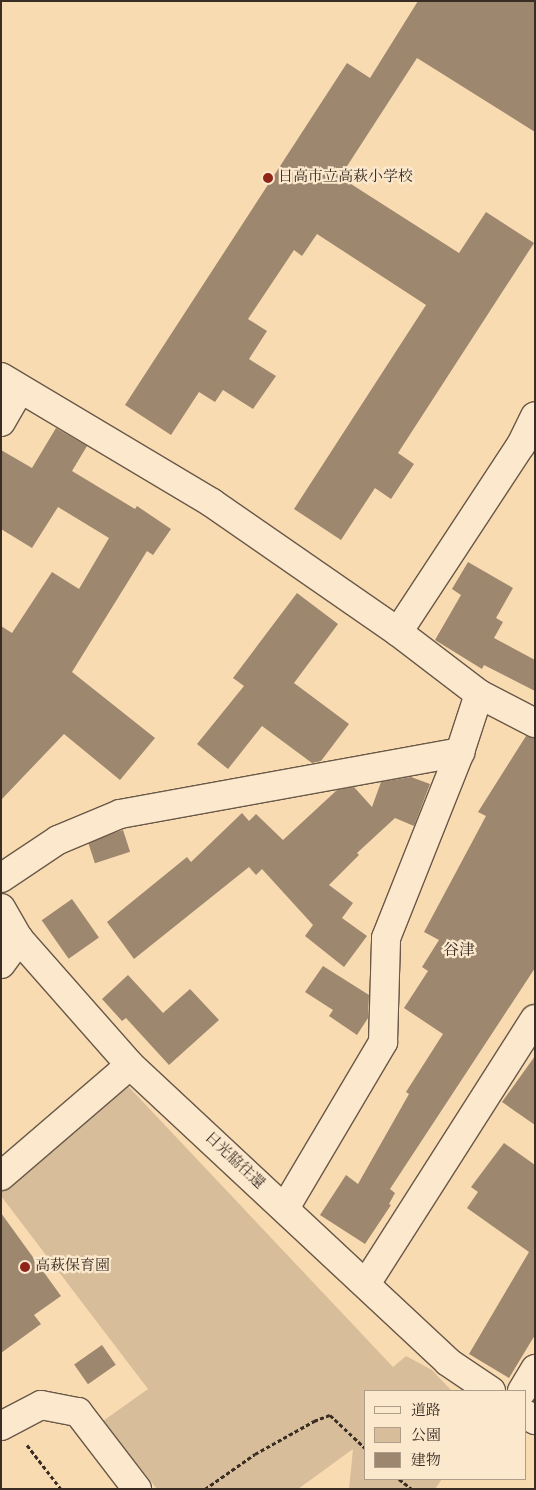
<!DOCTYPE html>
<meta charset="utf-8">
<style>
body{margin:0}
#map{position:relative;width:536px;height:1490px;overflow:hidden;background:#f9dbb2;font-family:"Old Standard TT","Noto Serif JP",serif}
div>[style]{position:absolute}
[style*='--x']{left:calc(var(--x)*1px);top:calc(var(--y)*1px);width:calc(var(--w)*1px);rotate:calc(var(--a)*1deg)}
.green>*{inset:0;background:#d8bd9a}
.building>*{inset:0;background:#9d876e;transform-origin:0 0}
.path>*{height:3px;margin-top:-1.5px;transform-origin:0;background:repeating-linear-gradient(90deg,#392d24 0 4px,transparent 0 6.5px)}
.roads{filter:drop-shadow(1px 0 #695848) drop-shadow(-1px 0 #695848) drop-shadow(0 1px #695848) drop-shadow(0 -1px #695848)}
.minor>*{height:28px;margin:-14px;padding:0 14px;transform-origin:14px;border-radius:14px;background:#fbe8cd}
.dots>*{width:14px;height:14px;translate:-50% -50%;box-sizing:border-box;border:2px solid #fbe8cd;border-radius:50%}
span{translate:-50% -50%;white-space:nowrap;text-align:center;line-height:1.15;-webkit-text-stroke:4.5px #fbe8cd;paint-order:stroke}
.poi-label{font-size:15px;color:#392d24}
.left{translate:0 -50%;text-align:left}
.street-label{font-size:15px;color:#392d24}
.neighbourhood-label{font-size:16px;color:#392d24}
.frame{position:absolute;inset:0;border:2px solid #392d24;pointer-events:none}
.legend{position:absolute;left:364px;top:1390px;width:162px;height:90px;box-sizing:border-box;background:#fbe8cd;border:1px solid #ad9d89;margin:0;padding:6px 9px;list-style:none;font-size:15px;color:#392d24}
.legend li{display:flex;align-items:center;gap:10px;height:25px}
.legend b{width:25px;border:1px solid #ad9d89}
</style>
<div id="map">
<div class="green">
<div style="clip-path:polygon(127px 1085px,393px 1367px,406px 1356px,432px 1370px,452px 1391px,365px 1391px,365px 1479px,442px 1479px,435px 1489px,349px 1489px,353px 1449px,298px 1489px,157px 1489px,103px 1421px,148px 1389px,1px 1196px,1px 1190px)"></div>
</div>
<div class="building">
<div style="clip-path:polygon(418px 1px,535px 1px,535px 132px,417px 58px,340px 177px,459px 253px,486px 212px,534px 243px,398px 453px,414px 464px,391px 499px,375px 488px,341px 540px,294px 509px,426px 305px,317px 234px,302px 256px,294px 250px,248px 319px,267px 331px,249px 359px,276px 376px,253px 409px,223px 390px,215px 402px,199px 392px,171px 435px,125px 405px,347px 63px,370px 78px)"></div>
<div style="clip-path:polygon(56px 428px,87px 446px,72px 471px,135px 509px,137px 506px,171px 529px,153px 555px,147px 551px,72px 672px,155px 738px,120px 780px,64px 734px,1px 800px,1px 626px,12px 633px,52px 572px,79px 589px,109px 538px,58px 507px,32px 548px,1px 529px,1px 450px,32px 468px)"></div>
<div style="clip-path:polygon(468px 562px,513px 588px,496px 618px,503px 622px,494px 638px,535px 660px,535px 691px,484px 665px,482px 669px,435px 640px,461px 595px,452px 589px)"></div>
<div style="clip-path:polygon(297px 593px,338px 624px,294px 683px,349px 724px,321px 761px,312px 763px,262px 726px,228px 769px,197px 744px,244px 686px,233px 678px)"></div>
<div style="clip-path:polygon(526px 736px,535px 738px,535px 968px,390px 1189px,395px 1193px,389px 1204px,391px 1205px,365px 1244px,320px 1215px,346px 1175px,358px 1184px,409px 1094px,406px 1092px,443px 1034px,404px 1008px,428px 971px,422px 967px,439px 940px,424px 932px,486px 816px,478px 812px)"></div>
<div style="clip-path:polygon(411px 777px,430px 784px,414px 826px,395px 818px,357px 853px,359px 855px,329px 885px,353px 903px,342px 918px,367px 936px,344px 967px,305px 936px,313px 925px,262px 869px,256px 875px,249px 867px,134px 959px,107px 922px,187px 857px,191px 862px,242px 813px,249px 821px,256px 814px,283px 840px,337px 790px,354px 787px,372px 807px,381px 782px)"></div>
<div style="left:123px;top:830px;width:23px;height:37px;rotate:72deg"></div>
<div style="left:72px;top:899px;width:47px;height:37px;rotate:55deg"></div>
<div style="clip-path:polygon(323px 966px,369px 995px,368px 1018px,357px 1035px,329px 1016px,333px 1010px,305px 992px)"></div>
<div style="clip-path:polygon(128px 975px,163px 1013px,190px 989px,219px 1020px,169px 1065px,126px 1018px,122px 1021px,102px 999px)"></div>
<div style="clip-path:polygon(535px 1056px,535px 1125px,502px 1102px)"></div>
<div style="clip-path:polygon(504px 1143px,535px 1165px,535px 1335px,509px 1378px,469px 1354px,529px 1252px,467px 1208px,478px 1192px,471px 1187px)"></div>
<div style="clip-path:polygon(1px 1213px,61px 1296px,34px 1315px,41px 1324px,1px 1353px)"></div>
<div style="left:102px;top:1345px;width:24px;height:34px;rotate:55deg"></div>
</div>
<div class="path">
<div style="--x:27;--y:1445;--w:56;--a:52.3"></div>
<div style="--x:399;--y:1479;--w:16;--a:38"></div>
<div style="--x:205;--y:1489;--w:61;--a:-35"></div>
<div style="--x:255;--y:1454;--w:68;--a:-29.2"></div>
<div style="--x:314;--y:1421;--w:17;--a:-21"></div>
<div style="--x:330;--y:1415;--w:48;--a:43.3"></div>
</div>
<div class="roads">
<div class="minor">
<div style="--x:1;--y:377;--w:246;--a:30.8"></div>
<div style="--x:212;--y:503;--w:226;--a:34.7"></div>
<div style="--x:398;--y:632;--w:102;--a:37.4"></div>
<div style="--x:479;--y:694;--w:63;--a:27.4"></div>
<div style="--x:1;--y:422;--w:38;--a:-60"></div>
<div style="--x:398;--y:632;--w:224;--a:-56.7"></div>
<div style="--x:521;--y:445;--w:32;--a:-64"></div>
<div style="--x:1;--y:878;--w:69;--a:-33.7"></div>
<div style="--x:58;--y:840;--w:67;--a:-22.8"></div>
<div style="--x:120;--y:814;--w:346;--a:-10.3"></div>
<div style="--x:1;--y:908;--w:36;--a:60"></div>
<div style="--x:19;--y:939;--w:168;--a:48.6"></div>
<div style="--x:130;--y:1065;--w:435;--a:43"></div>
<div style="--x:448;--y:1362;--w:52;--a:34"></div>
<div style="--x:1;--y:964;--w:31;--a:-54"></div>
<div style="--x:1;--y:1176;--w:170;--a:-40.7"></div>
<div style="--x:285;--y:1208;--w:193;--a:-59.4"></div>
<div style="--x:383;--y:1042;--w:104;--a:-88.3"></div>
<div style="--x:386;--y:938;--w:200;--a:-68.3"></div>
<div style="--x:460;--y:752;--w:61;--a:-71.9"></div>
<div style="--x:366;--y:1284;--w:314;--a:-57.5"></div>
<div style="--x:522;--y:1391;--w:26;--a:-59"></div>
<div style="--x:525;--y:1414;--w:12;--a:31"></div>
<div style="--x:1;--y:1426;--w:45;--a:-27.7"></div>
<div style="--x:41;--y:1405;--w:38;--a:11"></div>
<div style="--x:78;--y:1412;--w:97;--a:52.5"></div>
</div>
</div>
<div class="dots">
<div style="left:268px;top:178px;background:#8f2418"></div>
<div style="left:25px;top:1267px;background:#8f2418"></div>
</div>
<div class="poi-label">
<span class="left" style="left:278px;top:178px">日高市立高萩小学校</span>
<span class="left" style="left:35px;top:1267px">高萩保育園</span>
</div>
<div class="street-label">
<span style="left:234px;top:1161px;rotate:43deg">日光脇往還</span>
</div>
<div class="neighbourhood-label">
<span style="left:459px;top:951px">谷津</span>
</div>
<div class="frame"></div>
<ul class="legend">
<li><b style="height:6px;background:#fbe8cd"></b>道路</li>
<li><b style="height:14px;background:#d8bd9a"></b>公園</li>
<li><b style="height:14px;background:#9d876e"></b>建物</li>
</ul>
</div>
